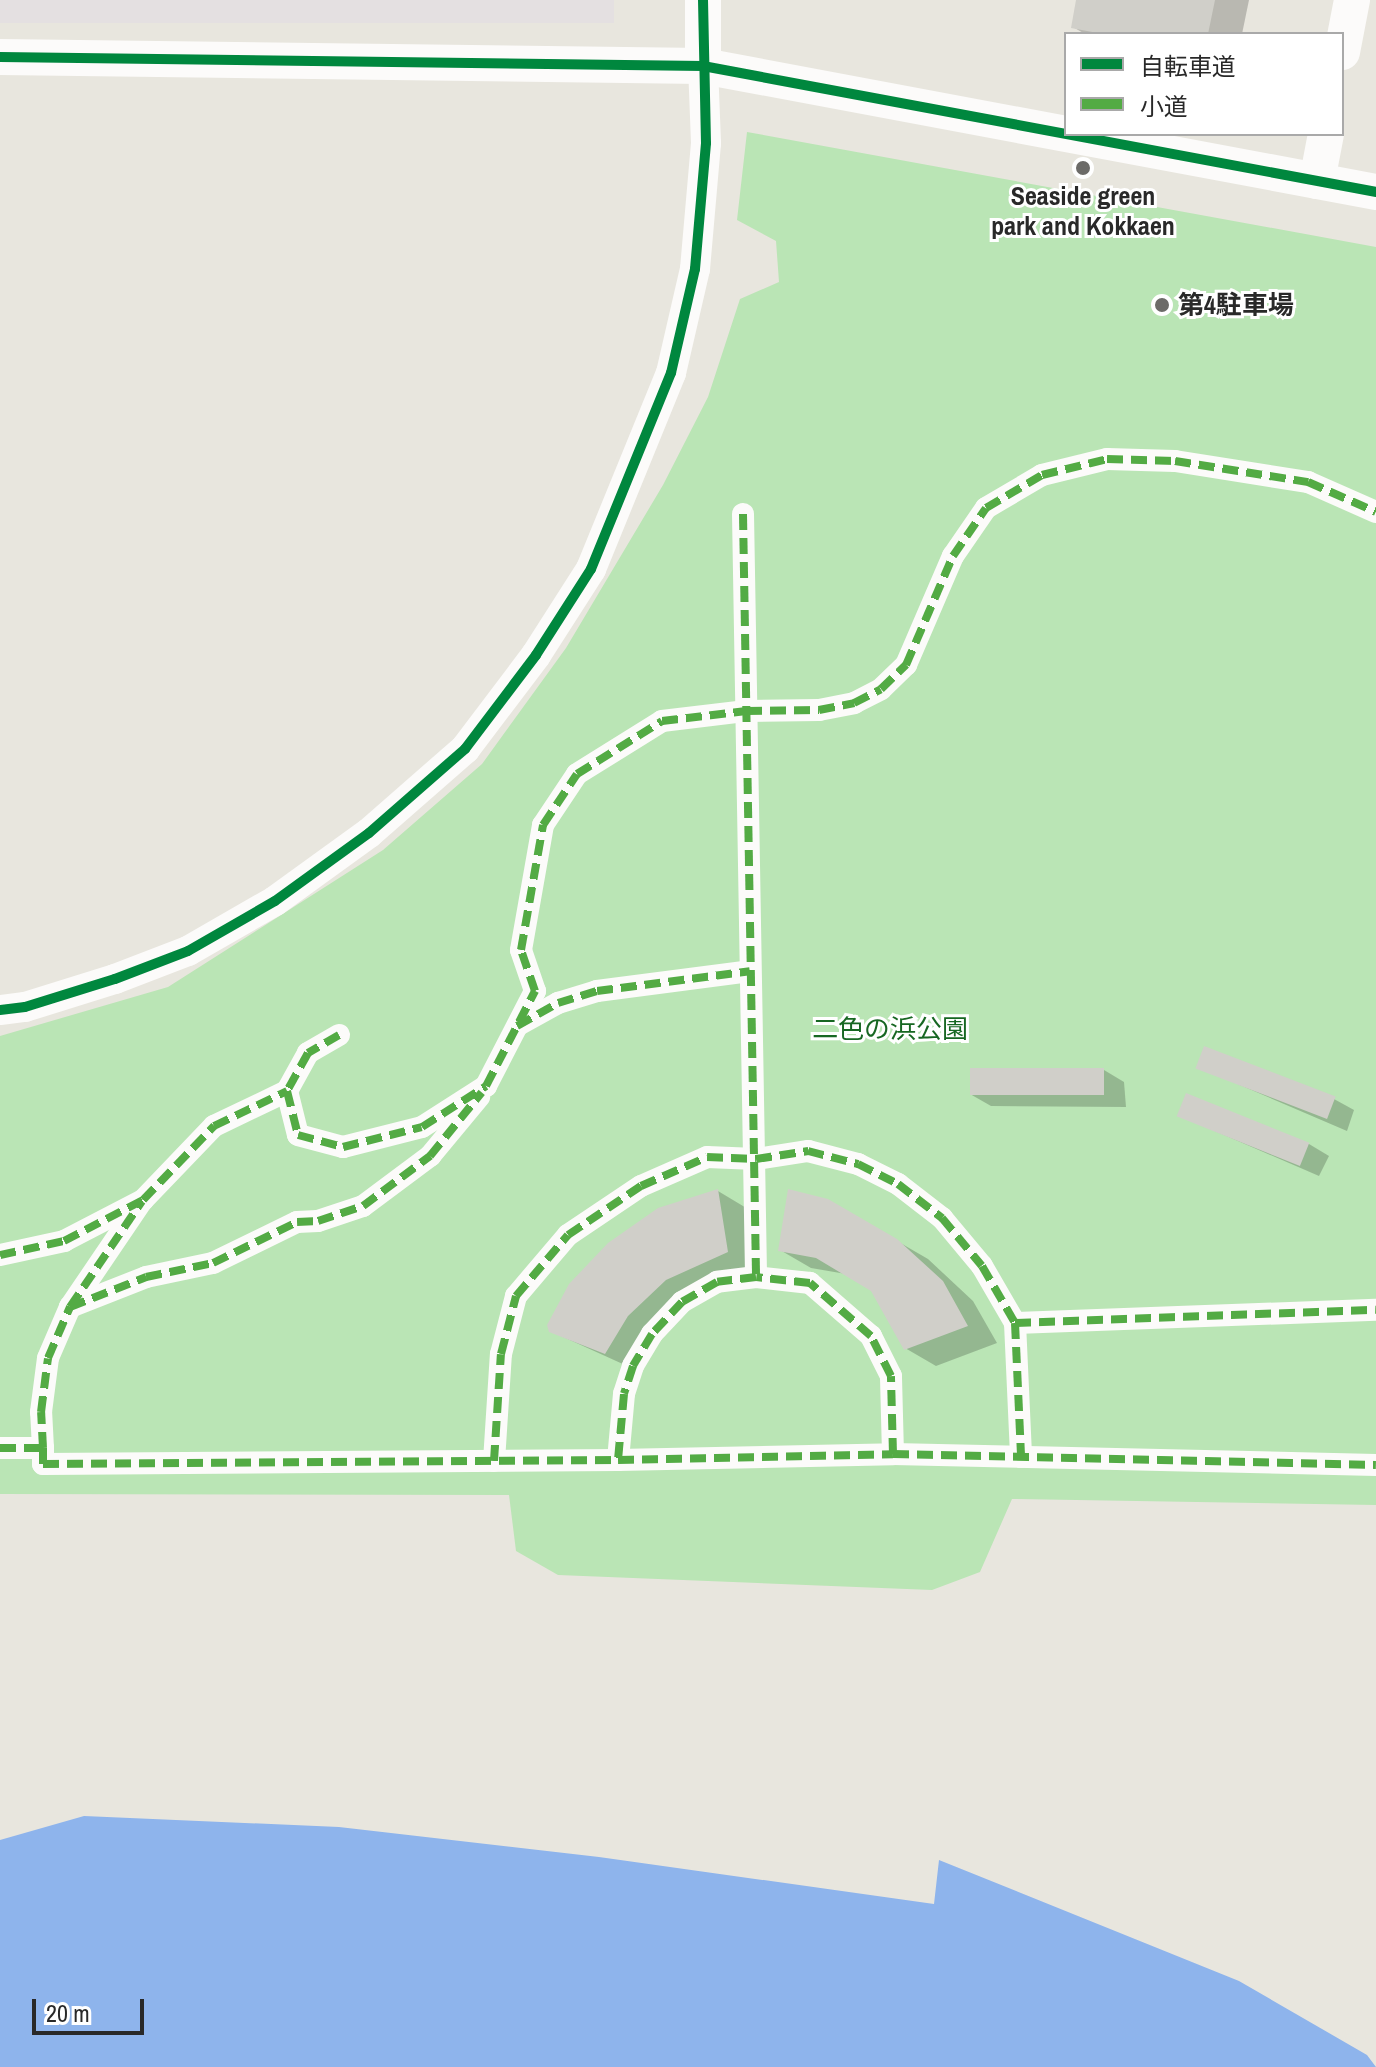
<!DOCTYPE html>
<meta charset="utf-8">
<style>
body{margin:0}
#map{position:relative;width:1376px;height:2067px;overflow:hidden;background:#e8e6de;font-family:"Archivo Narrow","Noto Sans JP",sans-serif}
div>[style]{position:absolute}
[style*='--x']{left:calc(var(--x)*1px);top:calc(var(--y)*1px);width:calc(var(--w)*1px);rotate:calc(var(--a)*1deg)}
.industrial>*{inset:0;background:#e4e0e1;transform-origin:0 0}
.green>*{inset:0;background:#bae5b5}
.water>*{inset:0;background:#8eb4ec}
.shadow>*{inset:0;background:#0003}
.building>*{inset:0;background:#d0cfc9;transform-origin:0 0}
.pedestrian>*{height:22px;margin:-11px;padding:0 11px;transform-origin:11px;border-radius:11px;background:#fcfbfa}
.minor>*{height:30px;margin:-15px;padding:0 15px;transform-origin:15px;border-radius:15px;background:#fcfbfa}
.tertiary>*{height:36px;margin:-18px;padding:0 18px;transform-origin:18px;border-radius:18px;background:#fcfbfa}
.quiet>*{height:8px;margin-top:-4px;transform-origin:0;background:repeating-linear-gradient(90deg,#53ab44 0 16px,transparent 0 24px)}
.cycleway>*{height:10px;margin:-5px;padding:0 5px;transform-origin:5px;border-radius:5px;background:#00873e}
.dots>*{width:22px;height:22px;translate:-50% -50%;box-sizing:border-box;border:4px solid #fff;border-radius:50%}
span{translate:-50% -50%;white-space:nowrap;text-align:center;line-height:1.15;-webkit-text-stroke:6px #fff;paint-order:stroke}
.poi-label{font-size:26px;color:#292929;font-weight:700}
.left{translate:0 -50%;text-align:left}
.park-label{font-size:26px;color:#176722}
.legend{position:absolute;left:1064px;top:32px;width:280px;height:104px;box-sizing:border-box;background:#fff;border:2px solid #a9a9a9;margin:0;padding:10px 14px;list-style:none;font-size:24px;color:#292929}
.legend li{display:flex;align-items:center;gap:16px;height:40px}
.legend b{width:40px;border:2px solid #a9a9a9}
.scale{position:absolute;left:32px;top:1999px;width:112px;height:36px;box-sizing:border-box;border:4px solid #292929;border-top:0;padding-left:10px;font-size:24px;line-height:28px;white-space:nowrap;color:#292929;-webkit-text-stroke:6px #fff;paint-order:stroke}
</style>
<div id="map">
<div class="industrial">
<div style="left:0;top:0;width:614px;height:23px"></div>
</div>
<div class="green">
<div style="clip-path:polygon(747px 132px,1376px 247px,1376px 1505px,1012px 1499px,980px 1572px,932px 1590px,558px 1575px,516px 1551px,509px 1495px,0 1494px,0 1036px,168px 987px,383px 850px,482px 764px,566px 648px,663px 485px,708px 397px,740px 299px,779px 282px,776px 241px,737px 220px)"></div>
</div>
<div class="water">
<div style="clip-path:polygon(84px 1816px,339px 1827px,599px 1857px,934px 1904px,939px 1860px,1239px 1981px,1367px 2055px,1376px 2067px,0 2067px,0 1840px)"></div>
</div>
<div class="shadow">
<div style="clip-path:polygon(1078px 0,1249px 0,1242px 34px,1085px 34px,1073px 27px)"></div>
<div style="clip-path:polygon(1198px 1067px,1334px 1099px,1354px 1110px,1347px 1131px)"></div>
<div style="clip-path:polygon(1104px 1070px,1124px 1082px,1126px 1107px,991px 1106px,970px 1094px)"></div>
<div style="clip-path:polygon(1178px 1115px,1309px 1144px,1329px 1156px,1319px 1176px)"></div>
<div style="clip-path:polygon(718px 1191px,748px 1209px,757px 1269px,696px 1296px,636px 1370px,550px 1331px)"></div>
<div style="clip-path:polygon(828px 1201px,928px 1259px,973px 1301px,997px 1343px,936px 1366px,905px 1348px,872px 1290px,846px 1274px,811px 1268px,780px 1250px)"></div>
</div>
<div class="building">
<div style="clip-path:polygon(1076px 0,1215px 0,1208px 34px,1103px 34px,1071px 28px)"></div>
<div style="left:1204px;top:1046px;width:141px;height:24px;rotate:21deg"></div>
<div style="left:970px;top:1068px;width:134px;height:27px"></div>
<div style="left:1186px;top:1093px;width:133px;height:25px;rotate:22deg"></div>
<div style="clip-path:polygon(718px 1189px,728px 1252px,666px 1280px,628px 1316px,605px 1354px,549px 1332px,547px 1325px,569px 1284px,608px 1243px,658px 1208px)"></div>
<div style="clip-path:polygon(788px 1189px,828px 1199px,897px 1239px,943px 1281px,968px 1326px,904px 1350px,871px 1291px,816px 1258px,778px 1251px)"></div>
</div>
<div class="pedestrian">
<div style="--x:743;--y:514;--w:763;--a:89.02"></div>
<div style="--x:756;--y:1277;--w:39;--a:173"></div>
<div style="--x:717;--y:1282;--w:40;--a:150.3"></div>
<div style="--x:682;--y:1302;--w:44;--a:133.2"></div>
<div style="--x:652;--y:1334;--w:37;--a:121"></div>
<div style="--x:633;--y:1366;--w:29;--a:108"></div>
<div style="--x:624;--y:1394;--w:66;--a:95.2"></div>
<div style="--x:618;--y:1460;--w:275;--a:-1.2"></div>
<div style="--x:893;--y:1454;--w:78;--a:-91.5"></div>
<div style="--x:891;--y:1376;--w:45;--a:-116.6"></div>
<div style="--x:871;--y:1336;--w:81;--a:-139"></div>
<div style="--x:810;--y:1283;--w:54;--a:-173.7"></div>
<div style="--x:518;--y:1025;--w:46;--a:-28.8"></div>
<div style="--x:558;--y:1003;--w:41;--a:-17.1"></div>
<div style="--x:597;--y:991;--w:154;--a:-7.4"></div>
<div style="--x:339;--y:1035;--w:36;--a:150"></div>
<div style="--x:308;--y:1053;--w:43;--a:118.9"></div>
<div style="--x:287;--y:1091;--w:45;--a:76"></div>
<div style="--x:298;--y:1135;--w:47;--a:14.9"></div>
<div style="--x:343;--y:1147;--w:81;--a:-14.2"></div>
<div style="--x:422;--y:1127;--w:76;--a:-32.6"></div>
<div style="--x:486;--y:1086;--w:107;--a:-62.7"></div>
<div style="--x:535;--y:991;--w:43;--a:-108.9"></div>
<div style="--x:521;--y:950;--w:127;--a:-80"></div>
<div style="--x:543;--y:825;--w:61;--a:-56.3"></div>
<div style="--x:577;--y:774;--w:100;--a:-31.9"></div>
<div style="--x:662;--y:721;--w:85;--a:-6.8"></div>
<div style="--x:746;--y:711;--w:73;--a:-0.8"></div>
<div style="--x:819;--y:710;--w:36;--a:-11"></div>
<div style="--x:854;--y:703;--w:30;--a:-27"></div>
<div style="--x:881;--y:689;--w:35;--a:-44"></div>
<div style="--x:906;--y:665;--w:119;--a:-66.7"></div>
<div style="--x:953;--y:556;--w:58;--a:-55.5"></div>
<div style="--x:986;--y:508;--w:65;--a:-30.5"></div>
<div style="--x:1042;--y:475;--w:67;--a:-13.8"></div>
<div style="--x:1107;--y:459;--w:68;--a:1.7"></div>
<div style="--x:1175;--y:461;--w:135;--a:9"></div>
<div style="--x:1308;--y:482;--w:74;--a:23.8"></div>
<div style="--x:0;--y:1255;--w:66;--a:-12.3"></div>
<div style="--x:64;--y:1241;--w:89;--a:-27.4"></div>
<div style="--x:143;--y:1200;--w:103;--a:-46.2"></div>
<div style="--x:214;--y:1126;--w:81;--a:-25.6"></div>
<div style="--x:70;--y:1307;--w:127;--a:-55.9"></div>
<div style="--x:1015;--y:1323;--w:134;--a:87.4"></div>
<div style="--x:0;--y:1448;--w:43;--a:0"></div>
<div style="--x:43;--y:1448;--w:36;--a:-93"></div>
<div style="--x:41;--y:1412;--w:54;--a:-82.6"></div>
<div style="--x:48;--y:1358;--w:56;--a:-66.7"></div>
<div style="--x:70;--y:1307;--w:82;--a:-21.5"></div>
<div style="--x:146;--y:1277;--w:68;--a:-11.8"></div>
<div style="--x:213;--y:1263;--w:93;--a:-26"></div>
<div style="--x:297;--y:1222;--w:21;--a:-3"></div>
<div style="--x:318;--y:1221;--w:47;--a:-18.4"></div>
<div style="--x:363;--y:1206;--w:84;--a:-36.7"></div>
<div style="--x:430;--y:1156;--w:77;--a:-50.3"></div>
<div style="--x:43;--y:1448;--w:16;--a:90"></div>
<div style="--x:43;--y:1464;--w:575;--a:-0.4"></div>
<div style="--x:893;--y:1454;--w:483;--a:1.3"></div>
<div style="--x:494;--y:1461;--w:107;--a:-86.3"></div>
<div style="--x:501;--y:1354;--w:60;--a:-75.5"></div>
<div style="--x:516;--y:1296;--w:80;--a:-49.6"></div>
<div style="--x:568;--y:1235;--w:88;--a:-33.9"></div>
<div style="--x:641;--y:1186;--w:72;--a:-23.7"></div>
<div style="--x:707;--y:1157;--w:49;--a:2.3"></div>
<div style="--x:756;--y:1159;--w:53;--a:-8.7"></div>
<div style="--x:808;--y:1151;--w:52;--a:14.6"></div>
<div style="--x:858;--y:1164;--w:45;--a:26.6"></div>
<div style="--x:898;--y:1184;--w:56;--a:37.7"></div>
<div style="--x:942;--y:1218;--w:62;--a:50.2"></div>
<div style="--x:982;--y:1266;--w:66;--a:59.9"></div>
<div style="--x:1015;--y:1323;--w:361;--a:-2.1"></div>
</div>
<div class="minor">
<div style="--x:0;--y:1010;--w:25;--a:-7"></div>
<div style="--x:25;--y:1007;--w:94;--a:-17.3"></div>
<div style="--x:115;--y:979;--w:78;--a:-21"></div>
<div style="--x:188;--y:951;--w:100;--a:-29.9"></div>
<div style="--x:275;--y:901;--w:116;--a:-35.9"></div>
<div style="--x:369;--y:833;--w:128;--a:-41.2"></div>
<div style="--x:465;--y:749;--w:118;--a:-52.9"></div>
<div style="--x:536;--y:655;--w:102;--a:-57.4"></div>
<div style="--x:591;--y:569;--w:212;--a:-67.8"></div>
<div style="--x:671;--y:373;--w:107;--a:-77"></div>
<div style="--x:695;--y:269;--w:126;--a:-85"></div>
<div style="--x:706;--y:143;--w:77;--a:-92.2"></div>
</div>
<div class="tertiary">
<div style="--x:703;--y:0;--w:66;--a:90"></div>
<div style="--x:1342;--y:52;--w:53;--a:-79.1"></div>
<div style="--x:0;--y:57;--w:703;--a:0.73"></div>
<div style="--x:703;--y:66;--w:685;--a:10.6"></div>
<div style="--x:1317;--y:181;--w:48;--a:-79.2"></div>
</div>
<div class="quiet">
<div style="--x:743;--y:514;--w:763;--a:89.02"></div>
<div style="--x:756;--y:1277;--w:39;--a:173"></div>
<div style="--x:717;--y:1282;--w:40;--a:150.3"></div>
<div style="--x:682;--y:1302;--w:44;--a:133.2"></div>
<div style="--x:652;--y:1334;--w:37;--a:121"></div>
<div style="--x:633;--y:1366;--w:29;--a:108"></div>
<div style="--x:624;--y:1394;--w:66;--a:95.2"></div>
<div style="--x:618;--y:1460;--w:275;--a:-1.2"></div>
<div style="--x:893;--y:1454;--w:78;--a:-91.5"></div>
<div style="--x:891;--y:1376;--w:45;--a:-116.6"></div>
<div style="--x:871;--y:1336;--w:81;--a:-139"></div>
<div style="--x:810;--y:1283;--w:54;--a:-173.7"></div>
<div style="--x:517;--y:1026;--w:47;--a:-29.3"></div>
<div style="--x:558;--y:1003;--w:41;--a:-17.1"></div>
<div style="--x:597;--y:991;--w:154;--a:-7.4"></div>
<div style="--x:339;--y:1035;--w:36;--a:150"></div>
<div style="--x:308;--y:1053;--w:43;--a:118.9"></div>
<div style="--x:287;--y:1091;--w:45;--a:76"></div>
<div style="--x:298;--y:1135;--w:47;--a:14.9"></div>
<div style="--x:343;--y:1147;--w:81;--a:-14.2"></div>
<div style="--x:422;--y:1127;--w:76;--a:-32.6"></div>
<div style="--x:486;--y:1086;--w:107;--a:-62.7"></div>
<div style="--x:535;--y:991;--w:43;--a:-108.9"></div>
<div style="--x:521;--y:950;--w:127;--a:-80"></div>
<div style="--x:543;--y:825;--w:61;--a:-56.3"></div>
<div style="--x:577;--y:774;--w:100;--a:-31.9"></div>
<div style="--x:662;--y:721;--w:85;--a:-6.8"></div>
<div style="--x:746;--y:711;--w:73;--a:-0.8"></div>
<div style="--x:819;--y:710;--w:36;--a:-11"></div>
<div style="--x:854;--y:703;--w:30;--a:-27"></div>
<div style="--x:881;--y:689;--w:35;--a:-44"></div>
<div style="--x:906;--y:665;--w:119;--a:-66.7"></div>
<div style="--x:953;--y:556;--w:58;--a:-55.5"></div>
<div style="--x:986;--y:508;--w:65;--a:-30.5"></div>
<div style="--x:1042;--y:475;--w:67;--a:-13.8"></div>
<div style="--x:1107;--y:459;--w:68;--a:1.7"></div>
<div style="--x:1175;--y:461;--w:135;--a:9"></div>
<div style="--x:1308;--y:482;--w:74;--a:23.8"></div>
<div style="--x:0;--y:1255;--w:66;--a:-12.3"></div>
<div style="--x:64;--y:1241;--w:89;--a:-27.4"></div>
<div style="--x:143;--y:1200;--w:103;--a:-46.2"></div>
<div style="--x:214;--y:1126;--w:81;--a:-25.6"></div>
<div style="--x:70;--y:1307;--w:128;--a:-55.8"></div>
<div style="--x:1015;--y:1323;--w:134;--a:87.4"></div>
<div style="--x:0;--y:1448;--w:43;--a:0"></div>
<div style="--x:43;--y:1448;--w:36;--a:-93"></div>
<div style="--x:41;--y:1412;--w:54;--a:-82.6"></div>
<div style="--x:48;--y:1358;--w:56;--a:-66.7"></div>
<div style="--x:70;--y:1307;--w:82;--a:-21.5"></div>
<div style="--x:146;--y:1277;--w:68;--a:-11.8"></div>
<div style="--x:213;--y:1263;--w:93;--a:-26"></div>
<div style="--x:297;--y:1222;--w:21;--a:-3"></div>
<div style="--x:318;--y:1221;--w:47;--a:-18.4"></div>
<div style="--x:363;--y:1206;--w:84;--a:-36.7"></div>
<div style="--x:430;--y:1156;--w:82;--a:-50.9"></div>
<div style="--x:43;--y:1448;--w:16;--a:90"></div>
<div style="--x:43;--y:1464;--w:575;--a:-0.4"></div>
<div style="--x:893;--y:1454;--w:483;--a:1.3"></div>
<div style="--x:494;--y:1461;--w:107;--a:-86.3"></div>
<div style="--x:501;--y:1354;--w:60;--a:-75.5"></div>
<div style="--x:516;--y:1296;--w:80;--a:-49.6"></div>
<div style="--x:568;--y:1235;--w:88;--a:-33.9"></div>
<div style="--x:641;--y:1186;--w:72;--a:-23.7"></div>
<div style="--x:707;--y:1157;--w:49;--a:2.3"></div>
<div style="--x:756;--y:1159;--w:53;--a:-8.7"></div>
<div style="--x:808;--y:1151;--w:52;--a:14.6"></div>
<div style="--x:858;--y:1164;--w:45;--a:26.6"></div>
<div style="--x:898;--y:1184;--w:56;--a:37.7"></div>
<div style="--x:942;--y:1218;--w:62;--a:50.2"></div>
<div style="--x:982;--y:1266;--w:66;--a:59.9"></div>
<div style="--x:1015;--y:1323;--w:361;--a:-2.1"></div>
</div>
<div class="cycleway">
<div style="--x:0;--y:57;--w:703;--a:0.73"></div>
<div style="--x:703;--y:66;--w:685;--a:10.6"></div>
<div style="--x:0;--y:1010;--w:25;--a:-7"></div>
<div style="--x:25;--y:1007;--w:94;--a:-17.3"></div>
<div style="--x:115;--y:979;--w:78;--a:-21"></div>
<div style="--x:188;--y:951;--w:100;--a:-29.9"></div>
<div style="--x:275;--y:901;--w:116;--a:-35.9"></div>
<div style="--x:369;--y:833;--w:128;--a:-41.2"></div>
<div style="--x:465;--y:749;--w:118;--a:-52.9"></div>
<div style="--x:536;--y:655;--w:102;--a:-57.4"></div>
<div style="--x:591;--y:569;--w:212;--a:-67.8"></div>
<div style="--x:671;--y:373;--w:107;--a:-77"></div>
<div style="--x:695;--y:269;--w:126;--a:-85"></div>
<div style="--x:706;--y:143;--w:143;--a:-91.2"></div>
</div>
<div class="dots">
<div style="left:1083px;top:168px;background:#6c6b68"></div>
<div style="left:1162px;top:305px;background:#6c6b68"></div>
</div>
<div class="poi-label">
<span style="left:1083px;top:211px">Seaside green<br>park and Kokkaen</span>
<span class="left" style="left:1178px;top:305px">第4駐車場</span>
</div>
<div class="park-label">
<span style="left:890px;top:1029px">二色の浜公園</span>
</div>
<ul class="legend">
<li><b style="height:10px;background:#00873e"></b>自転車道</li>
<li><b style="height:10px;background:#53ab44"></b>小道</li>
</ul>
<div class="scale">20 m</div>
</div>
